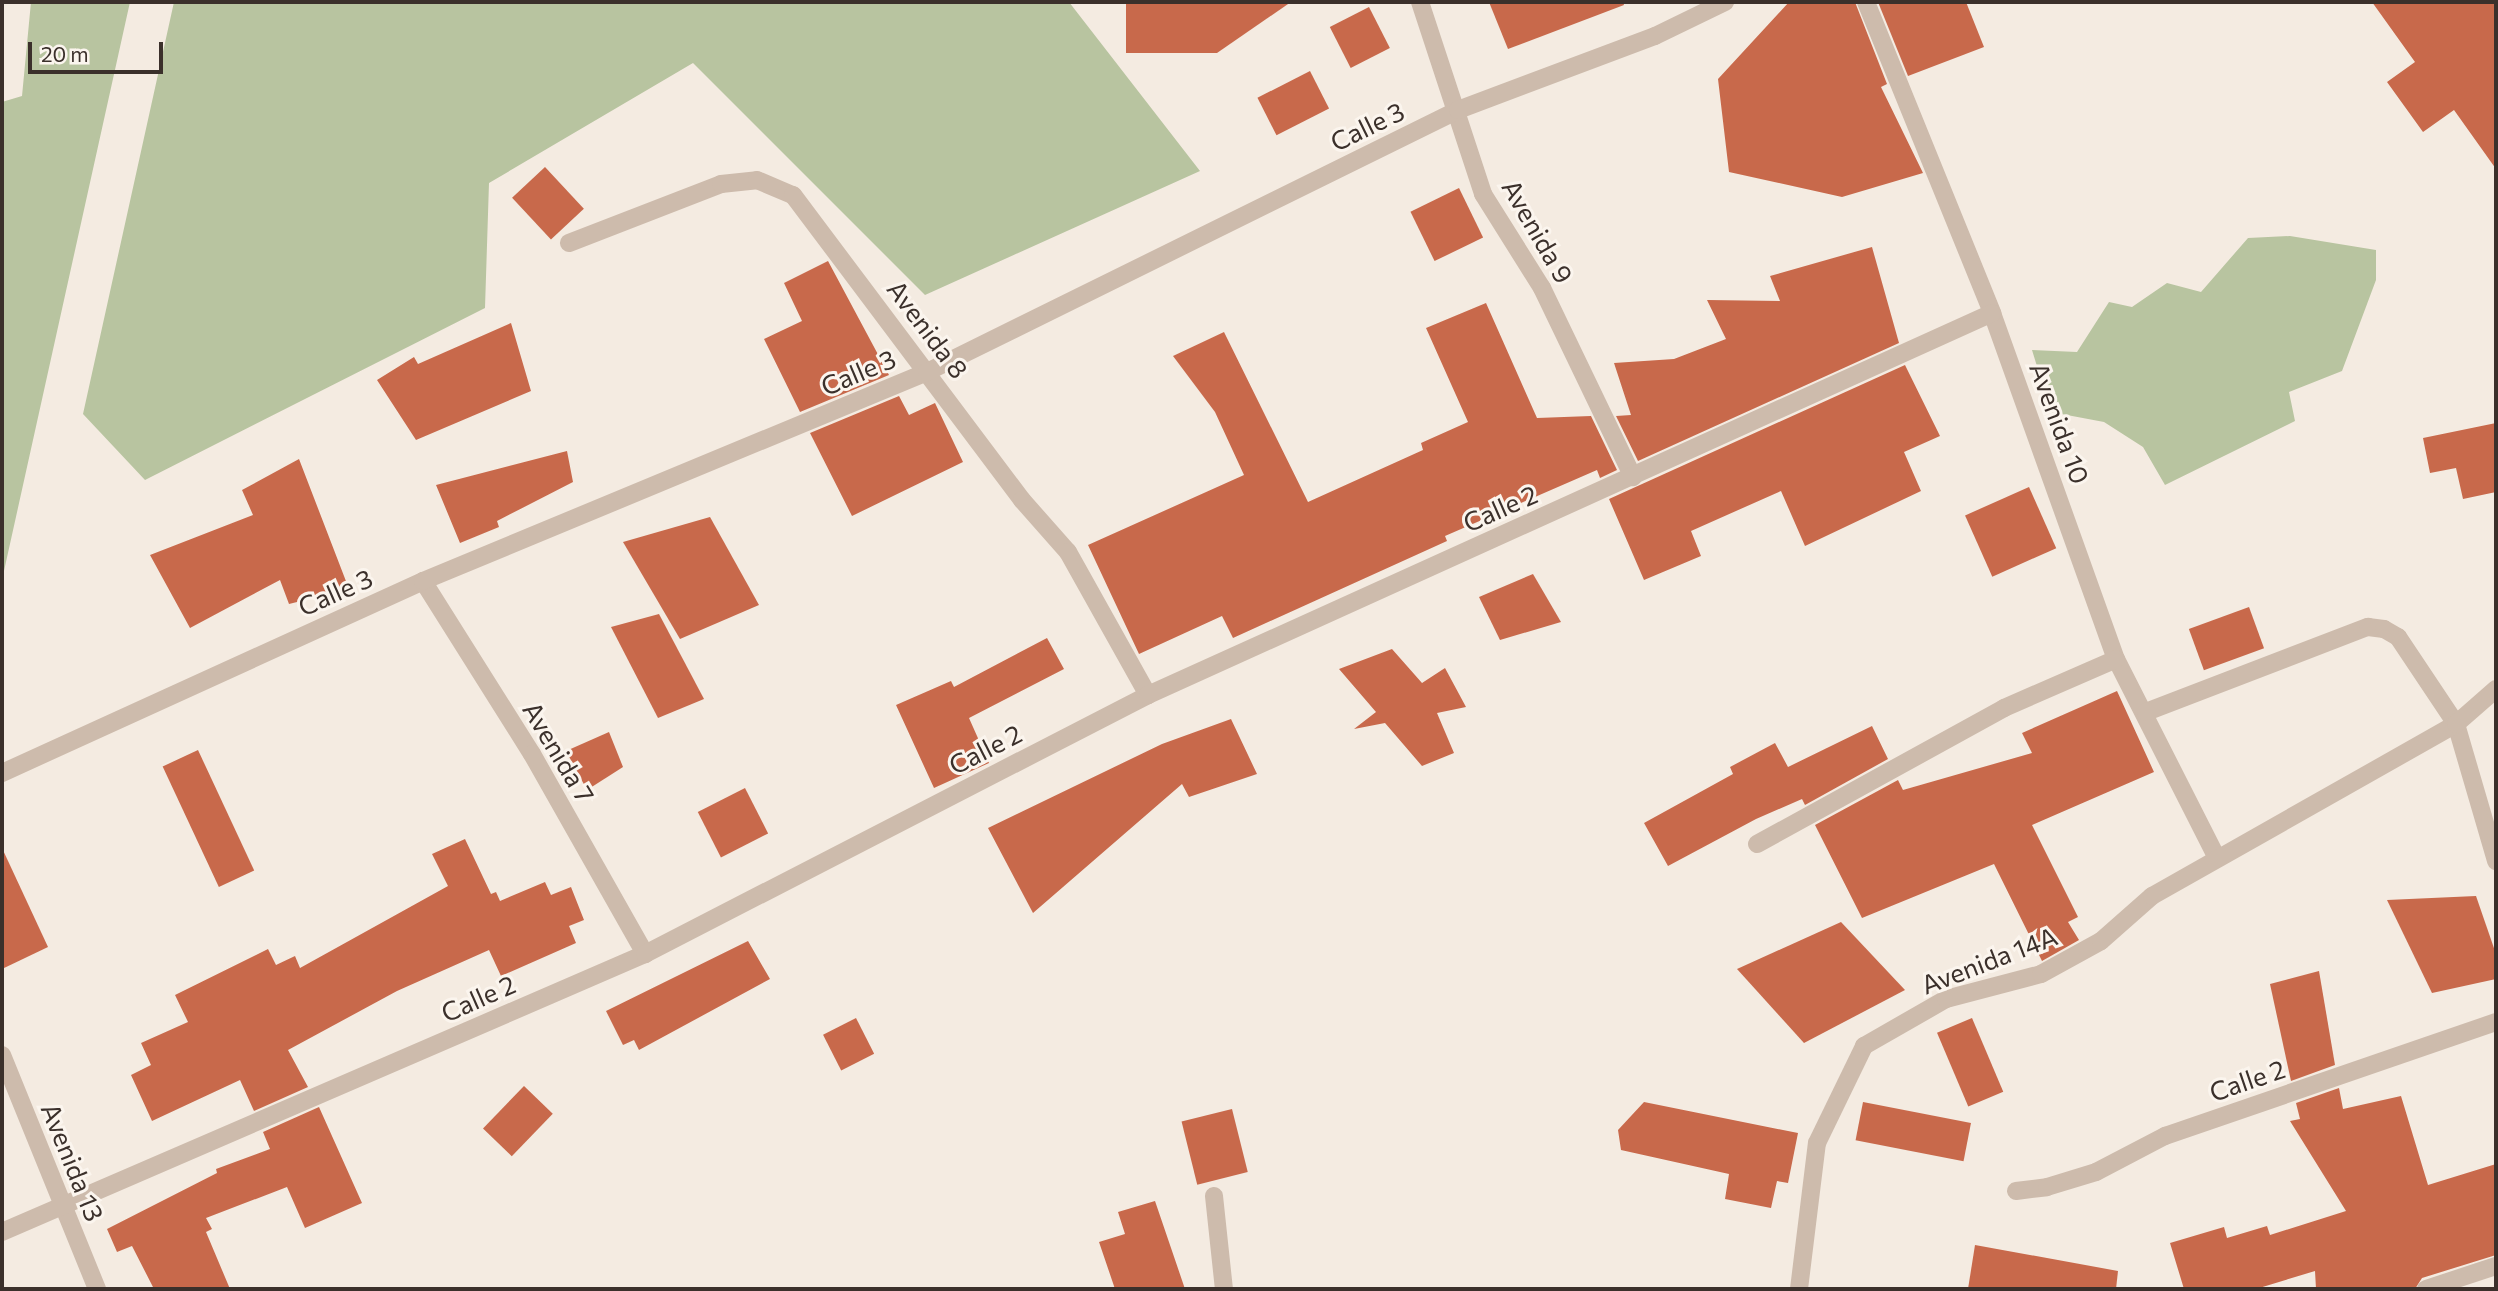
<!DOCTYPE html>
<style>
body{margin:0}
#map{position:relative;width:2498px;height:1291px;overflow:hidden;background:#f4ebe1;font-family:Commissioner,sans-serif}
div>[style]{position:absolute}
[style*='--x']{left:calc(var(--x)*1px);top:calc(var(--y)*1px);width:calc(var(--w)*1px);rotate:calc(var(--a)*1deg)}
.green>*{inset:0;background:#b8c4a0}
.building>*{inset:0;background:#c8694b;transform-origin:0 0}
.minor>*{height:18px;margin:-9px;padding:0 9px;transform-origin:9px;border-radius:9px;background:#cdbbac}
span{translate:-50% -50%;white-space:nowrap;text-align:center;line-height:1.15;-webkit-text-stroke:6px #fbf5ee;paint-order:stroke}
.street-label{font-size:26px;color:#3b302b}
.frame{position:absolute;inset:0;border:4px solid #3b302b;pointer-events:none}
.scale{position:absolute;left:28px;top:42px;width:135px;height:32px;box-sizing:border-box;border:4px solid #3b302b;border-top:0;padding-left:9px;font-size:21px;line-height:24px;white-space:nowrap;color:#3b302b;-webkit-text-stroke:5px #fbf5ee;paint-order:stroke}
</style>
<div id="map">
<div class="green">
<div style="clip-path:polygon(31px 2px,130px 2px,2px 580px,2px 102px,22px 96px)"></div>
<div style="clip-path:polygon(174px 2px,1069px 2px,1200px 171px,925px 295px,693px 63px,489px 183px,485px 308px,145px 480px,83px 414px)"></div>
<div style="clip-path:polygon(2290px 236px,2376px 250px,2376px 280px,2342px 371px,2289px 392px,2295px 421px,2165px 485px,2143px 447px,2104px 422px,2051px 412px,2032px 350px,2077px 352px,2109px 302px,2132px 307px,2167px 283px,2201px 292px,2248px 238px)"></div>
</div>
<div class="building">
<div style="clip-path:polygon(1126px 2px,1291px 2px,1217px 53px,1126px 53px)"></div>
<div style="clip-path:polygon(1489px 2px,1623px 2px,1624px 5px,1508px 49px)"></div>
<div style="clip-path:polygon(1789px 2px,1855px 2px,1887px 84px,1881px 87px,1923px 173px,1842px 197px,1729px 172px,1718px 79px)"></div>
<div style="clip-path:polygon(1878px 2px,1966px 2px,1984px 47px,1908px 76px)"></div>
<div style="clip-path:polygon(2372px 2px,2496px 2px,2496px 169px,2454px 110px,2423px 132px,2387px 82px,2415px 62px)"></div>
<div style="left:1369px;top:7px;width:46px;height:44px;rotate:63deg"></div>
<div style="left:1310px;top:71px;width:42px;height:59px;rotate:63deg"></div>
<div style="left:545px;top:167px;width:57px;height:45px;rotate:47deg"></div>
<div style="left:1459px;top:188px;width:55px;height:54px;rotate:64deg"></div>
<div style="clip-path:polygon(1872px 247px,1899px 343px,1638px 461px,1616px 416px,1631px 415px,1614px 363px,1674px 359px,1726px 339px,1707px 300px,1780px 301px,1770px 276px)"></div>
<div style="clip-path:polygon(828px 261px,889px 375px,800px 412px,764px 339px,802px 321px,784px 283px)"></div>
<div style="clip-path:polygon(1486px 303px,1537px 418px,1591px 416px,1617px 470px,1600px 478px,1597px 470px,1445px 536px,1447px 541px,1233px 638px,1222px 616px,1139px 654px,1088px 545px,1244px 475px,1215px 412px,1173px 356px,1224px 332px,1308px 502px,1423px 450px,1421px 443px,1468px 422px,1426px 328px)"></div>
<div style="clip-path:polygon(511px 323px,531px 391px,416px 440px,377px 380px,414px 357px,418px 364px)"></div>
<div style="clip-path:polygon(1905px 365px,1940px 436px,1904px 452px,1921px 491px,1805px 546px,1781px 491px,1691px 531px,1701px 556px,1644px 580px,1609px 499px)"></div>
<div style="clip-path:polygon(899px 396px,909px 415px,935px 403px,963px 462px,852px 516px,810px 433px)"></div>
<div style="clip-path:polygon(2496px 423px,2496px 492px,2463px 499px,2456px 468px,2430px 473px,2423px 438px)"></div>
<div style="clip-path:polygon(567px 451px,573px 482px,497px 521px,499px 527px,460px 543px,436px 485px)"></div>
<div style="clip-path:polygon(299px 459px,349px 589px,289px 604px,280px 580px,190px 628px,150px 555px,253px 515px,242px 490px)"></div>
<div style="left:2029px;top:487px;width:67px;height:70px;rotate:66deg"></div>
<div style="clip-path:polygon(710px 517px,759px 605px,680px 639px,623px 542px)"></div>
<div style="clip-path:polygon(1533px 574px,1561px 622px,1500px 640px,1479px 597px)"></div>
<div style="left:2249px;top:607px;width:44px;height:64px;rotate:70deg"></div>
<div style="clip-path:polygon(659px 614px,704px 699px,658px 718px,611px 627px)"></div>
<div style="clip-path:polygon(1047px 638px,1064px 669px,969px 718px,989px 763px,934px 788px,896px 705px,951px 681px,954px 687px)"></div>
<div style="clip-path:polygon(1392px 649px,1422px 683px,1445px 668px,1466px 707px,1437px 713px,1454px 753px,1422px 766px,1385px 723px,1354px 729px,1376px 712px,1339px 669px)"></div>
<div style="clip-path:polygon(2117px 691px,2154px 772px,2032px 825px,2078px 917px,2068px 922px,2079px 940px,2042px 961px,1994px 864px,1862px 918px,1815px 825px,1898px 780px,1903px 790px,2032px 753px,2022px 733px)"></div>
<div style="clip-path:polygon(1231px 719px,1257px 774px,1189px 797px,1182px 784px,1033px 913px,988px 828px,1162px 744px)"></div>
<div style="clip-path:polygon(1872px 726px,1888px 759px,1805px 805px,1802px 799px,1756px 819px,1668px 866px,1644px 823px,1733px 774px,1730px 767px,1775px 743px,1788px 767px)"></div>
<div style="clip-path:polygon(609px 732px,623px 767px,587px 790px,566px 751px)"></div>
<div style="left:198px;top:750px;width:133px;height:39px;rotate:65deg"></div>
<div style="left:745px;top:788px;width:51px;height:53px;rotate:63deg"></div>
<div style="clip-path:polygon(465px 839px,491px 894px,496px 892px,500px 901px,545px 882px,551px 895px,571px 887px,584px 920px,569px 926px,576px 943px,501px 976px,489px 950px,397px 991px,288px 1050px,308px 1087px,254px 1111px,240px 1080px,152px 1121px,131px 1075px,151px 1065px,141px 1043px,188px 1022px,175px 995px,268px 949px,276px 965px,295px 956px,300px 968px,448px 886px,432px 854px)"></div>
<div style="clip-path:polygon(2px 848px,48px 947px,2px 969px)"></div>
<div style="clip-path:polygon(2476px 896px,2496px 954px,2496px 979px,2432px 993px,2387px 900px)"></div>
<div style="clip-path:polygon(1841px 922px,1905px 990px,1804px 1043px,1737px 969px)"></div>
<div style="clip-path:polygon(748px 941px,770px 979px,639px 1050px,634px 1040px,623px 1045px,606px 1011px)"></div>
<div style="clip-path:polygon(2319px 971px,2335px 1065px,2291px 1081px,2270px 984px)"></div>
<div style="left:856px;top:1018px;width:40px;height:37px;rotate:63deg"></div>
<div style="left:1972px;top:1018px;width:80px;height:38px;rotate:67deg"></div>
<div style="left:524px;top:1086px;width:40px;height:59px;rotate:44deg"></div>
<div style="clip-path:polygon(2339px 1088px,2343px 1109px,2401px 1096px,2428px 1185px,2496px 1164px,2496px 1255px,2422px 1278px,2415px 1289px,2316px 1289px,2315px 1271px,2256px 1289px,2184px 1289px,2170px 1243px,2224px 1227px,2227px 1238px,2267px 1226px,2270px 1235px,2346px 1211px,2290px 1121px,2300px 1119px,2296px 1103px)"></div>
<div style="clip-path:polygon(1644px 1102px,1798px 1133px,1788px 1183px,1777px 1181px,1771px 1208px,1725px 1199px,1729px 1174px,1621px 1150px,1618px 1130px)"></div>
<div style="left:1863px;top:1102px;width:110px;height:39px;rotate:11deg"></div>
<div style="clip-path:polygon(319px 1107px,362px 1203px,305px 1228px,287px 1187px,206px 1218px,212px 1229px,206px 1232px,230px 1289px,154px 1289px,132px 1246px,117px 1252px,107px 1229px,217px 1173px,216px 1169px,270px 1149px,263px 1132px)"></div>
<div style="left:1232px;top:1109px;width:65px;height:52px;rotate:76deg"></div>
<div style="clip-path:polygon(1155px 1201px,1185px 1289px,1115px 1289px,1099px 1242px,1125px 1234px,1118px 1212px)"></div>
<div style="clip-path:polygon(1975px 1245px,2118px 1271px,2116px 1289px,1968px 1289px)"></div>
</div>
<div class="minor">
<div style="--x:1420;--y:2;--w:202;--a:71.8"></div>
<div style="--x:1483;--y:194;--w:111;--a:57.9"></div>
<div style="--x:1542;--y:288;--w:210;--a:64.3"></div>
<div style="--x:1866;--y:2;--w:336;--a:67.9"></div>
<div style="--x:1992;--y:313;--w:368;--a:70.3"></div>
<div style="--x:2116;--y:659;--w:221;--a:63.1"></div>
<div style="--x:569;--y:243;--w:163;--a:-21.2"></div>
<div style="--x:721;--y:184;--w:36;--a:-6"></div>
<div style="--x:757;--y:180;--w:39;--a:23"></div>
<div style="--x:793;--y:195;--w:381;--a:53.1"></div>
<div style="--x:1022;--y:500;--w:69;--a:48.5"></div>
<div style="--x:1068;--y:552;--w:164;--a:60.8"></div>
<div style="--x:423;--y:581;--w:204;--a:57.8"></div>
<div style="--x:532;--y:754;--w:230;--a:60.5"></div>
<div style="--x:2146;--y:712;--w:238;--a:-21"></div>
<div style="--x:2368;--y:627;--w:16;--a:7"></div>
<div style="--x:2384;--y:629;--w:16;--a:30"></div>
<div style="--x:2398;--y:637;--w:105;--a:56.3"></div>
<div style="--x:2456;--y:724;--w:143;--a:73.7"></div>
<div style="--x:2;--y:773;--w:463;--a:-24.5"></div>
<div style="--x:423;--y:581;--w:546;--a:-22.52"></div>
<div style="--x:927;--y:372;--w:592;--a:-26.26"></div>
<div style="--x:1458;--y:110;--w:210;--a:-20.6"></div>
<div style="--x:1655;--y:36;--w:78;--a:-25.9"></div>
<div style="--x:1757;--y:844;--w:282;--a:-28.8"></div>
<div style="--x:2004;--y:708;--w:122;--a:-23.6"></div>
<div style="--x:2;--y:1055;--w:253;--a:67.9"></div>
<div style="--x:2016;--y:1191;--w:31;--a:-7"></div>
<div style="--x:2047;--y:1187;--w:51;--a:-17"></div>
<div style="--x:2096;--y:1172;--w:78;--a:-27.6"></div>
<div style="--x:2165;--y:1136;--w:350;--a:-19"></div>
<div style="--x:1214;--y:1196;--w:94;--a:83.9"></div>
<div style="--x:2;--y:1232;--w:701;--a:-23.38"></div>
<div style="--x:645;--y:954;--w:566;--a:-27.24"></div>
<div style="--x:1148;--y:695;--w:926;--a:-24.35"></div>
<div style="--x:1799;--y:1289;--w:147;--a:-83"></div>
<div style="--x:1817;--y:1143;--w:108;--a:-64.1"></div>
<div style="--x:1864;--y:1046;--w:95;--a:-29.8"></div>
<div style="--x:1946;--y:999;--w:98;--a:-14.7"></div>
<div style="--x:2041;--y:974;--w:68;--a:-28.8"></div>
<div style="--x:2101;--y:941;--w:68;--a:-41.4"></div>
<div style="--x:2152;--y:896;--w:349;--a:-29.5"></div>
<div style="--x:2456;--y:724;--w:53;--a:-41.2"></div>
<div style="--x:2426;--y:1289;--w:74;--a:-18.2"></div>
</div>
<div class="street-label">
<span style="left:1367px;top:126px;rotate:-26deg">Calle 3</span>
<span style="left:1538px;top:231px;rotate:60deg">Avenida 9</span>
<span style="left:928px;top:329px;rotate:53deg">Avenida 8</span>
<span style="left:858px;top:372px;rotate:-23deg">Calle 3</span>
<span style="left:2060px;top:423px;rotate:70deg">Avenida 10</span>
<span style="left:1500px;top:508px;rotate:-24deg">Calle 2</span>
<span style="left:335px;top:592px;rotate:-24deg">Calle 3</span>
<span style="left:985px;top:749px;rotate:-27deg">Calle 2</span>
<span style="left:559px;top:752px;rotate:59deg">Avenida 7</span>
<span style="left:1989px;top:960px;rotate:-21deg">Avenida 14A</span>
<span style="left:478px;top:998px;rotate:-24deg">Calle 2</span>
<span style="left:2247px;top:1080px;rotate:-19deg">Calle 2</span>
<span style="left:73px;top:1162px;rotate:68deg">Avenida 13</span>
</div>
<div class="frame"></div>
<div class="scale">20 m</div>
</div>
